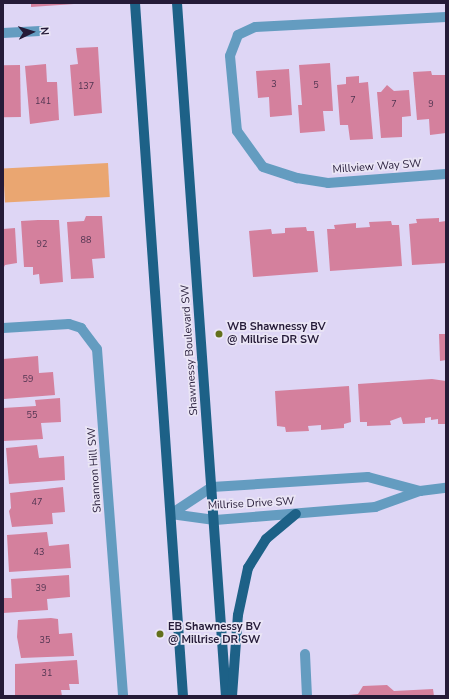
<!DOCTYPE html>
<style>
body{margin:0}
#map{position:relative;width:449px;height:699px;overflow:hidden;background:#ded6f5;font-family:"Nunito Sans",sans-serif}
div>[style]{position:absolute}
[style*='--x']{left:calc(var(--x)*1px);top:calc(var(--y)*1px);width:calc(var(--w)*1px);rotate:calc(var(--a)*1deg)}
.green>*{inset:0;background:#eaa671;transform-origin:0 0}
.building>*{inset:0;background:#d4809d;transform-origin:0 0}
.minor>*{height:10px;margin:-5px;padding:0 5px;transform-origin:5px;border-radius:5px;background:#649cc0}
.major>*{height:10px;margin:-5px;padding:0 5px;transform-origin:5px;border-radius:5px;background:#1d6187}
.dots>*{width:11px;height:11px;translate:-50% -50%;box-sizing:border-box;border:2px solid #eae5f5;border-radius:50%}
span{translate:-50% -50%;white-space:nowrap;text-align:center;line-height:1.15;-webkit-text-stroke:3.5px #eae5f5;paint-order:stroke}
.number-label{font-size:9px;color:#513451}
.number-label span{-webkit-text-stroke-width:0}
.street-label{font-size:11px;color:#251b38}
.poi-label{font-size:11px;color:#251b38;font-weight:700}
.left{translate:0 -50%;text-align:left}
.frame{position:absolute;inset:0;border:4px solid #251b38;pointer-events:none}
.north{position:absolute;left:12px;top:12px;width:40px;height:40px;-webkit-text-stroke:3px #eae5f5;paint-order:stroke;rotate:86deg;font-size:11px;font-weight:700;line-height:16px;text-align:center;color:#251b38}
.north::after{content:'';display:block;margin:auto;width:14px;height:18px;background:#251b38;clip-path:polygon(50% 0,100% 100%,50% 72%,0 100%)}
</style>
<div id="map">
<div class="green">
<div style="left:108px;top:163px;width:34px;height:105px;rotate:87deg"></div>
</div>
<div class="building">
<div style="clip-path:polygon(31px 3px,74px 3px,74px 4px,31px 7px)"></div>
<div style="clip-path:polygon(98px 47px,102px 113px,74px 116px,70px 65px,78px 64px,76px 48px)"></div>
<div style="clip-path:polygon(330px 63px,333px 111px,323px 111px,325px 131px,300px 133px,298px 105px,302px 105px,299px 65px)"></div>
<div style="clip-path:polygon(46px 64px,47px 82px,57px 82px,59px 120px,30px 124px,25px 66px)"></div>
<div style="left:20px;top:65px;width:52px;height:17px;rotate:89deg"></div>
<div style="clip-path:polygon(289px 69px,292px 115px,270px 117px,269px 97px,258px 98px,256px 71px)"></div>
<div style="clip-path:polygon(431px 71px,432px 75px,445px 75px,446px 133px,430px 135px,429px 119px,417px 120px,413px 72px)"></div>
<div style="clip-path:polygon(359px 76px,359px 83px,368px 82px,373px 139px,350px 140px,348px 125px,340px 125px,337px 85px,346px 84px,346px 77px)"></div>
<div style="clip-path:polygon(387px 85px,394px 91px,409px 90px,411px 116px,402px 117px,402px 137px,381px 138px,377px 92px,381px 92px)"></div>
<div style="clip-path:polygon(86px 216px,102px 216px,105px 258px,92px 259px,94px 278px,71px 279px,67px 222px,84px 221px)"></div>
<div style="clip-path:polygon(439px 218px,439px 222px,446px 221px,446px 263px,412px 265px,409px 224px,417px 223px,416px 219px)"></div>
<div style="clip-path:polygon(38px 220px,59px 220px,63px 282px,40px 284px,39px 274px,33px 275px,33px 267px,24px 267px,21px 221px)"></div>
<div style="clip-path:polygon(391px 221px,392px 225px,399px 225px,402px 266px,330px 271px,327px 229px,335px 229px,334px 225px,356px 223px,356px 228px,370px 227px,369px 222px)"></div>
<div style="clip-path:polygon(306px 227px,307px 231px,314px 231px,318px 272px,253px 277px,249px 231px,271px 229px,272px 234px,285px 233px,285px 228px)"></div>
<div style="clip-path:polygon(15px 228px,17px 263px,5px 265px,3px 269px,3px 229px)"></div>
<div style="clip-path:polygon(439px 334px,446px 334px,446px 360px,440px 361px)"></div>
<div style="clip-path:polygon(38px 356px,39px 373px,53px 372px,55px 395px,4px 399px,3px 359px)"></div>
<div style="clip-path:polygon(432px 379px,446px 381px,446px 424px,438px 424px,438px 419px,431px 420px,431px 417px,425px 418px,425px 423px,403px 424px,401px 417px,390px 421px,391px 425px,367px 426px,367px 422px,360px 422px,358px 384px)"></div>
<div style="clip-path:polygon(349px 386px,351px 422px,344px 424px,344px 428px,321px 430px,321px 425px,308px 426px,309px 431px,286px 432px,285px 427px,277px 426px,275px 391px)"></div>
<div style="clip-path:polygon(60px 398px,61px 422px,41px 423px,43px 439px,3px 441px,3px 408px,36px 406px,35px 400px)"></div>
<div style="clip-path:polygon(37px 445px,39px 458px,64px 456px,65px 480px,9px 484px,6px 448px)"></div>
<div style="clip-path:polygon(63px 487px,65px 512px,52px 513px,53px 524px,12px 527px,9px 511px,11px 508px,10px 493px)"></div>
<div style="clip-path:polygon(47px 532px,49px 546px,69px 544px,71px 568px,9px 572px,7px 535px)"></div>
<div style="clip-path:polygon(69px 575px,70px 597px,47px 599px,48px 610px,3px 613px,3px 598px,12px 598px,11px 579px)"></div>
<div style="clip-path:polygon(51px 618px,58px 619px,59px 634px,72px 633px,74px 656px,21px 658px,17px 637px,18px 620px)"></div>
<div style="clip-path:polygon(77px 660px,79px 684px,69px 684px,70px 690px,61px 690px,62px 696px,15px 696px,15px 664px)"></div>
<div style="clip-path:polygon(387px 685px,394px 691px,433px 689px,434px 696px,339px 696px,358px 694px,363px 686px)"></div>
</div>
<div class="minor">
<div style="--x:446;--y:17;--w:191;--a:177"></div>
<div style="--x:255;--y:27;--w:19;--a:155"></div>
<div style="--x:238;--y:35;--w:22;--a:111"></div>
<div style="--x:230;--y:56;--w:75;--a:84.7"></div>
<div style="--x:237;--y:131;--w:44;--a:54.2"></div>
<div style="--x:263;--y:167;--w:36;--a:18"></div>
<div style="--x:297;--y:178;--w:31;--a:9"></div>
<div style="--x:328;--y:183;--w:118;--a:-4.4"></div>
<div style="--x:3;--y:33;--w:37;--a:-3"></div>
<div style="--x:3;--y:328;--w:66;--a:-3.5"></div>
<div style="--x:69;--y:324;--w:13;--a:18"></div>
<div style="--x:81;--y:328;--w:26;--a:53"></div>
<div style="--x:97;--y:349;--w:348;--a:85.7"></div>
<div style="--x:171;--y:514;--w:44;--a:7.8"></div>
<div style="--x:215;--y:520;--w:161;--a:-4.6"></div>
<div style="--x:375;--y:507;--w:48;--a:-19.6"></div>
<div style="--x:420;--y:491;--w:26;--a:-7"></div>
<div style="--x:171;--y:514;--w:49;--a:-33.4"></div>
<div style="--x:212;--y:487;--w:156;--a:-3.7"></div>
<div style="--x:368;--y:477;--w:54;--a:15.1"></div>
<div style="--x:305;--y:654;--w:42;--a:87.3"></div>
</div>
<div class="major">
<div style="--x:135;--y:3;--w:695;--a:86.04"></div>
<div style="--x:177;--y:3;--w:695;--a:85.96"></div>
<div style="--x:232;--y:696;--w:81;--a:-85.8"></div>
<div style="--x:238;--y:615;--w:48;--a:-78"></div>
<div style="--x:248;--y:568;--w:34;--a:-58"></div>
<div style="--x:266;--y:539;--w:39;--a:-40"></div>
</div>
<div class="dots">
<div style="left:219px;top:334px;background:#63701b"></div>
<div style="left:160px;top:634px;background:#63701b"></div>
</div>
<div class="number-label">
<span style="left:274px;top:84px">3</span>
<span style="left:316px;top:85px">5</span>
<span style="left:86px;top:86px">137</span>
<span style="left:353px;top:100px">7</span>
<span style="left:43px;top:101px">141</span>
<span style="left:394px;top:104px">7</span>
<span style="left:431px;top:104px">9</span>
<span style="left:86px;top:240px">88</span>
<span style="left:42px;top:244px">92</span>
<span style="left:28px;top:379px">59</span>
<span style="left:32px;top:415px">55</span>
<span style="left:37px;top:502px">47</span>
<span style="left:39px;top:552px">43</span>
<span style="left:41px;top:588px">39</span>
<span style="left:45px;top:640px">35</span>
<span style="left:47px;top:673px">31</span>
</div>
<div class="street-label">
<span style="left:377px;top:167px;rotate:-4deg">Millview Way SW</span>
<span style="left:190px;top:350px;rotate:-94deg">Shawnessy Boulevard SW</span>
<span style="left:95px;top:470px;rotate:-94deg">Shannon Hill SW</span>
<span style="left:251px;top:504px;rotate:-3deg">Millrise Drive SW</span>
</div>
<div class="poi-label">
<span class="left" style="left:227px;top:334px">WB Shawnessy BV<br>@ Millrise DR SW</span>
<span class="left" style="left:168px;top:634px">EB Shawnessy BV<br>@ Millrise DR SW</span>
</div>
<div class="frame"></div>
<div class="north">N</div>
</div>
